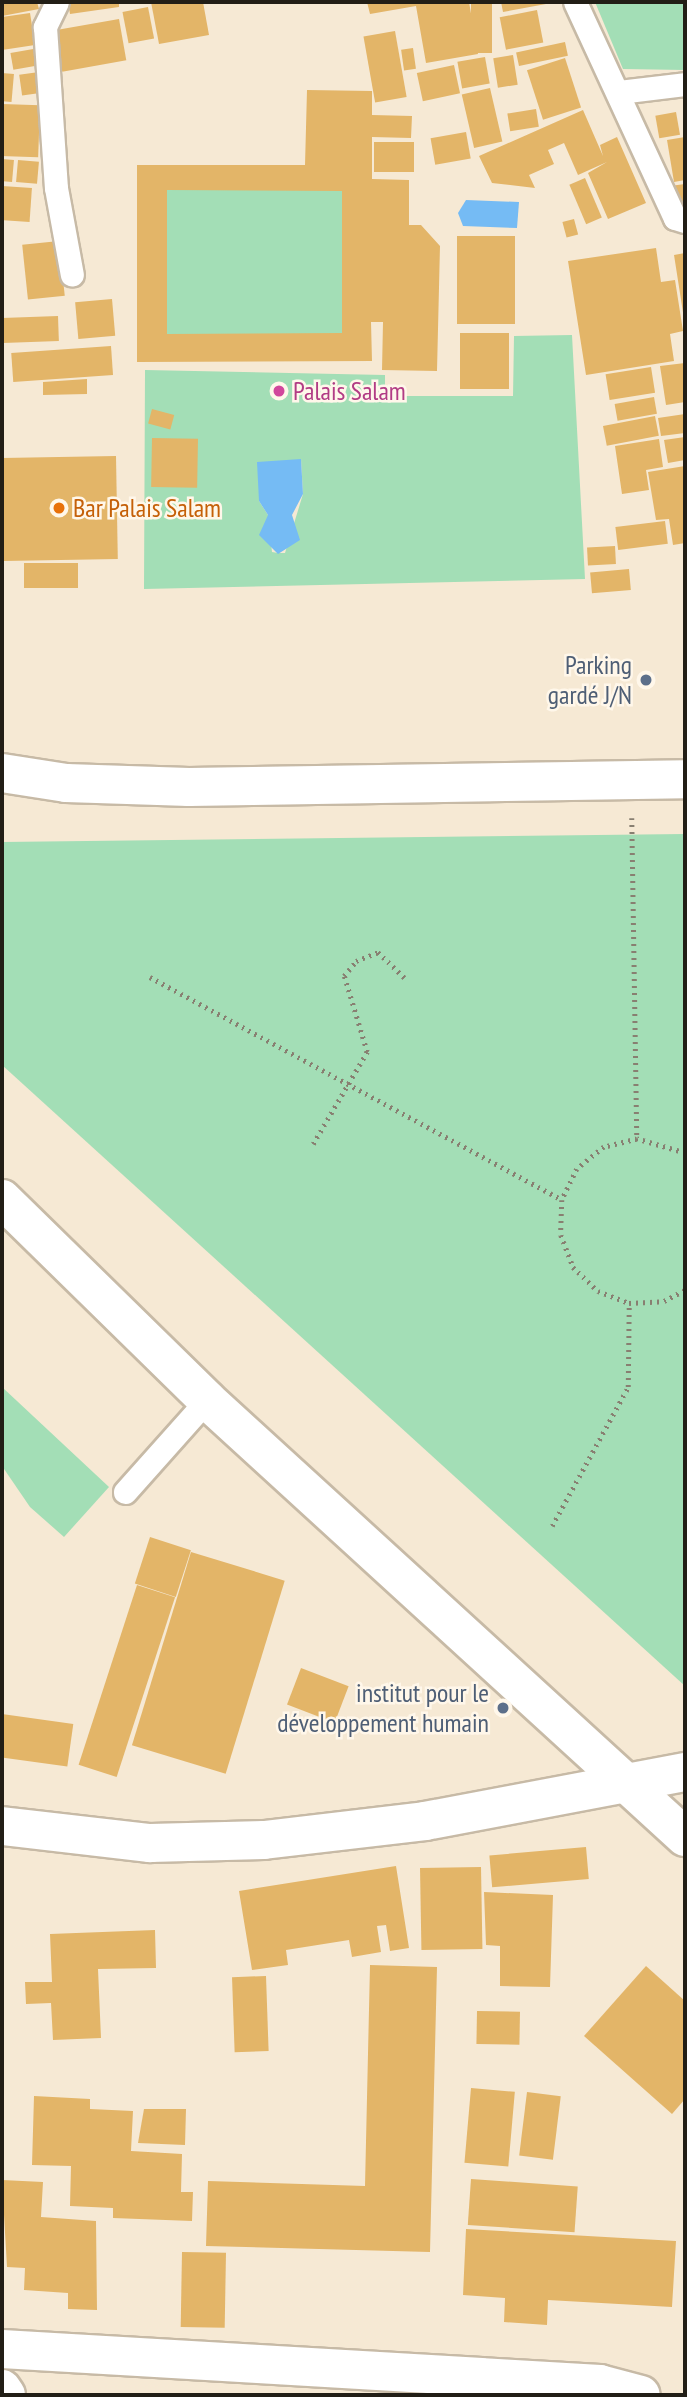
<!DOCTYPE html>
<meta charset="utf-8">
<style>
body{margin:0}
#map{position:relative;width:687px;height:2397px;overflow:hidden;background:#f6e9d4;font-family:"PT Sans Narrow",sans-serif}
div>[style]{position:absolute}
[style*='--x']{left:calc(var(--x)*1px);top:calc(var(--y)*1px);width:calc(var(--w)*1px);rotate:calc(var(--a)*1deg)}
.green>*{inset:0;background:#a3deb6;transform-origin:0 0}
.water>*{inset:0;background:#75bbf4}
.building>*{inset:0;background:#e3b568;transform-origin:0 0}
.path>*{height:4.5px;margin-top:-2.25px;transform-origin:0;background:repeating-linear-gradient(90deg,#887f71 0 2px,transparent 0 7px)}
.roads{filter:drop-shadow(2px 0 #c7baa6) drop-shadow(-2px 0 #c7baa6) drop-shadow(0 2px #c7baa6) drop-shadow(0 -2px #c7baa6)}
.lane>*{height:23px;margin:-11.5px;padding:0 11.5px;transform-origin:11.5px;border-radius:11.5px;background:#fff}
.street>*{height:38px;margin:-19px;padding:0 19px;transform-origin:19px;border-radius:19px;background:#fff}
.secondary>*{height:38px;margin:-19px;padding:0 19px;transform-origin:19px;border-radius:19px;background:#fff}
.dots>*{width:19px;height:19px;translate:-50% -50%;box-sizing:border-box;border:4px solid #fff7ea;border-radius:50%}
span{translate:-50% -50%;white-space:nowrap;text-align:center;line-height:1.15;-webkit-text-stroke:5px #fff7ea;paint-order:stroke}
.hotel-label{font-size:26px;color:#b23c85}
.left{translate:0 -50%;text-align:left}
.food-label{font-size:26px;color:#c56008}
.service-label{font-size:26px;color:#4e5e75}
.right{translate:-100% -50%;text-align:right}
.frame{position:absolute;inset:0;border:4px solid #221e16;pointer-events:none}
</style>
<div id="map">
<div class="green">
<div style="clip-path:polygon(595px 2px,685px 2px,685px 70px,623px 69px)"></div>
<div style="left:167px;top:190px;width:175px;height:144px"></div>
<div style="clip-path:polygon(evenodd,572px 335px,585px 579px,144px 589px,145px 370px,385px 375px,385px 396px,513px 396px,514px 336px,572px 335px,301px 459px,303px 494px,285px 553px,278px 553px,272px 552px,268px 515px,259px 501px,301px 459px)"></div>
<div style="clip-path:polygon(685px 834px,685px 1686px,2px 1065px,2px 842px)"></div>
<div style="clip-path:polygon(2px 1387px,109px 1487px,64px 1537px,30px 1507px,2px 1466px)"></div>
</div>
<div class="water">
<div style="clip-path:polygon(466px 200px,519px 202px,517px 228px,463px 226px,458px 213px)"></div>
<div style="clip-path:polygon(301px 459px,303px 494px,292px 515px,300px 540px,278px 554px,259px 535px,268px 515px,259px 501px,257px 462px)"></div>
</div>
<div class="building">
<div style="clip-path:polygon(2px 2px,37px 2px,39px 9px,2px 16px)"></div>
<div style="clip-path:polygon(68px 2px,119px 2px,119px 7px,70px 14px)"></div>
<div style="clip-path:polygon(151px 2px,203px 2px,209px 35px,159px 44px)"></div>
<div style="clip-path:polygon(367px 2px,469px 2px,478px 54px,426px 63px,416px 6px,370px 14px)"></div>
<div style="left:471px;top:2px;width:21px;height:51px"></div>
<div style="clip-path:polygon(501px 2px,546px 2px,546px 4px,503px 12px)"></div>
<div style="left:148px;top:7px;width:32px;height:26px;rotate:79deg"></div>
<div style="left:537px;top:10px;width:33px;height:38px;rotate:79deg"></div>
<div style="clip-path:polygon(30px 13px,35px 45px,2px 50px,2px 17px)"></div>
<div style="left:119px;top:19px;width:42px;height:65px;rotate:80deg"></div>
<div style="left:395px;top:31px;width:67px;height:32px;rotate:80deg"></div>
<div style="left:565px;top:42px;width:14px;height:50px;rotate:78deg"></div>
<div style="left:39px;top:48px;width:17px;height:29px;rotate:80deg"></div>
<div style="left:413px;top:48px;width:21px;height:12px;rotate:82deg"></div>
<div style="left:513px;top:55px;width:30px;height:20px;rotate:81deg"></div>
<div style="left:485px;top:57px;width:27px;height:28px;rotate:80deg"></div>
<div style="left:565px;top:58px;width:52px;height:40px;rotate:72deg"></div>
<div style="left:454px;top:65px;width:29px;height:38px;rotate:78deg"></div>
<div style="left:39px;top:72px;width:21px;height:20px;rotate:82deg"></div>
<div style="left:2px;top:73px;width:12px;height:28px;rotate:5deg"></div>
<div style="left:490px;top:88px;width:55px;height:29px;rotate:77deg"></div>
<div style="clip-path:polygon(evenodd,307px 90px,372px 91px,372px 115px,412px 116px,411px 138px,372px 137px,372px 179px,409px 180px,409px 225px,421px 225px,440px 246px,437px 371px,382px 370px,383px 322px,371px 322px,372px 361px,137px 362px,137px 165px,305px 165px,307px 90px,167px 190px,342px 191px,342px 333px,167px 334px,167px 190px)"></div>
<div style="left:2px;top:104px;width:38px;height:52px;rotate:2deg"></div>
<div style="left:536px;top:109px;width:18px;height:29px;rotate:81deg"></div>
<div style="clip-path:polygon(583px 110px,603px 156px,600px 145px,617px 137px,646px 203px,608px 219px,588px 173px,607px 162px,578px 175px,564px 143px,548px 150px,554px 164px,529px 175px,535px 188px,492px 183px,479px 156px)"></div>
<div style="left:676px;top:112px;width:23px;height:21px;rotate:80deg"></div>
<div style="left:466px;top:132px;width:27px;height:36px;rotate:80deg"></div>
<div style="clip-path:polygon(685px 137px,685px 180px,674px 182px,667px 140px)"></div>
<div style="left:374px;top:142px;width:40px;height:30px"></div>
<div style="left:2px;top:159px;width:12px;height:22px;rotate:5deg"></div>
<div style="left:18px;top:160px;width:21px;height:22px;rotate:5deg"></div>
<div style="left:585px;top:178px;width:43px;height:17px;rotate:67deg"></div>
<div style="clip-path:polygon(685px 184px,685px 203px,673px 205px,670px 186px)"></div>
<div style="left:2px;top:186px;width:30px;height:34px;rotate:4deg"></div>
<div style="left:574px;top:219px;width:16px;height:12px;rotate:75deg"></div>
<div style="left:457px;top:236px;width:58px;height:88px"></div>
<div style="left:59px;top:241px;width:55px;height:37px;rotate:84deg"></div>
<div style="clip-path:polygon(656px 248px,661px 282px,675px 280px,683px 331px,670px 334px,674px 361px,586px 375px,568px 261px)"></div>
<div style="clip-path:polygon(685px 253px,685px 319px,684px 319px,674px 255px)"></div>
<div style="left:112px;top:299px;width:37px;height:37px;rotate:85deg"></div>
<div style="left:58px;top:316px;width:25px;height:56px;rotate:88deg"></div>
<div style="left:509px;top:333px;width:56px;height:49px;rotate:90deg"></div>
<div style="left:111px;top:346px;width:29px;height:100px;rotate:86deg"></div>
<div style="clip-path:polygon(685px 363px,685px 402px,666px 405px,660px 366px)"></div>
<div style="left:651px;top:367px;width:26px;height:46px;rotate:81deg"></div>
<div style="clip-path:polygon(87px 379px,87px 394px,43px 395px,43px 382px)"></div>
<div style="left:654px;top:397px;width:17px;height:40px;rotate:80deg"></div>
<div style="left:152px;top:409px;width:23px;height:15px;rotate:15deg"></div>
<div style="clip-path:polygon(685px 414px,685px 433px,661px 436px,658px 418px)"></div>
<div style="left:655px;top:416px;width:20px;height:53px;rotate:79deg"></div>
<div style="clip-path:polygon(685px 437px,685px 460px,668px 463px,664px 440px)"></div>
<div style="left:152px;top:438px;width:46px;height:49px;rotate:1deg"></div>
<div style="clip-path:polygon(659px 439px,663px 467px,646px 470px,649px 490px,622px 494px,615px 446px)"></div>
<div style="left:116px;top:456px;width:103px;height:114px;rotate:89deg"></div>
<div style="clip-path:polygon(685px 466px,685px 543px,673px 545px,669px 519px,656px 520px,648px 472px)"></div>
<div style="left:665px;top:521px;width:23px;height:50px;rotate:83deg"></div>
<div style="left:615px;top:546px;width:18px;height:28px;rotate:87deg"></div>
<div style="left:78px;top:563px;width:25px;height:54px;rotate:90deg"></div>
<div style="left:629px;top:569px;width:21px;height:39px;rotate:85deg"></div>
<div style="left:150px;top:1537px;width:43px;height:49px;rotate:18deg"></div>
<div style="left:191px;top:1552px;width:98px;height:202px;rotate:17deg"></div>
<div style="left:137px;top:1585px;width:40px;height:189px;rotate:18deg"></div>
<div style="left:301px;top:1668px;width:51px;height:39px;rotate:21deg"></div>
<div style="left:2px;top:1714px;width:72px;height:43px;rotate:8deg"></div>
<div style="left:586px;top:1847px;width:32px;height:97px;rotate:85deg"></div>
<div style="clip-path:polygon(396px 1866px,409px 1948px,390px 1951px,386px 1925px,377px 1926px,381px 1952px,352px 1957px,349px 1940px,286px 1950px,288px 1965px,252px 1970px,239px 1891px)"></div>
<div style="left:481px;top:1867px;width:82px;height:61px;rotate:89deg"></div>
<div style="clip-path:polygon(484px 1892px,553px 1895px,550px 1987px,500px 1986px,500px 1946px,486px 1945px)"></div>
<div style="clip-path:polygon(155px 1930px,156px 1968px,98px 1969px,101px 2038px,53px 2040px,51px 2003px,26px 2004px,25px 1982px,52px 1982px,50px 1934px)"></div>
<div style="clip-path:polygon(370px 1965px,437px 1967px,430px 2252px,206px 2246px,208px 2181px,365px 2186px)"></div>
<div style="clip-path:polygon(646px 1966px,685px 2001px,685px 2099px,672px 2114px,584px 2036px)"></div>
<div style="left:266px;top:1976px;width:75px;height:34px;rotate:88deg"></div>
<div style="left:477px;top:2011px;width:43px;height:33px;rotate:1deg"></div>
<div style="left:471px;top:2088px;width:44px;height:75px;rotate:5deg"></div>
<div style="left:527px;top:2092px;width:34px;height:64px;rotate:7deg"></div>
<div style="clip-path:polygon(34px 2096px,90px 2099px,90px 2109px,133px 2111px,131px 2151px,182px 2154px,181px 2192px,193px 2192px,192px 2221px,113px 2218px,113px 2208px,70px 2206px,71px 2166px,32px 2165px)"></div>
<div style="clip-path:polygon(144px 2109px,186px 2109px,185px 2145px,138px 2143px)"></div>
<div style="left:471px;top:2179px;width:107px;height:46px;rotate:4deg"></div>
<div style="clip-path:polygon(2px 2180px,43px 2182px,41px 2217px,96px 2221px,97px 2310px,68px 2309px,68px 2293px,24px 2290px,25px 2268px,7px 2267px)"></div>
<div style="clip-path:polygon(466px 2229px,676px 2241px,672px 2307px,548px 2300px,547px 2325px,504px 2322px,505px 2298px,463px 2295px)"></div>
<div style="left:182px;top:2252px;width:44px;height:75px;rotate:1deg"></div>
</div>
<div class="path">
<div style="--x:632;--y:818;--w:321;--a:89.1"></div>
<div style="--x:150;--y:977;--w:468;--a:28.4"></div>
<div style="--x:313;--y:1144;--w:107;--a:-59.6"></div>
<div style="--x:367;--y:1052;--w:79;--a:-106.8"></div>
<div style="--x:344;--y:976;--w:19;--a:-51"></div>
<div style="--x:356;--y:961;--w:24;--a:-22"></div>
<div style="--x:378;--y:952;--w:37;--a:44"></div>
<div style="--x:685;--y:1153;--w:50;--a:-163.7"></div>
<div style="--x:637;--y:1139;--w:34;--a:166"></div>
<div style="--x:604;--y:1147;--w:35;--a:141"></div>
<div style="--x:577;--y:1169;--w:34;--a:116"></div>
<div style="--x:562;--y:1200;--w:35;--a:92"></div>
<div style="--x:561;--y:1235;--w:34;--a:69"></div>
<div style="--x:573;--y:1267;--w:35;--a:44"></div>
<div style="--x:598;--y:1291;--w:33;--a:21"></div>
<div style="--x:629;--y:1303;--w:35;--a:-3"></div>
<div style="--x:664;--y:1301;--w:24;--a:-28"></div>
<div style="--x:552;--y:1526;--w:158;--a:-61.3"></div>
<div style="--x:628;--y:1387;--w:84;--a:-89.3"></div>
</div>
<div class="roads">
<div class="lane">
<div style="--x:57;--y:2;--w:28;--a:116"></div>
<div style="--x:45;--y:27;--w:161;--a:86.1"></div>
<div style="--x:56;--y:188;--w:88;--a:79.6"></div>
<div style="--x:575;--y:2;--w:238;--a:65.2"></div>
<div style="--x:675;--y:218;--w:10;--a:17"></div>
<div style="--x:619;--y:92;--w:66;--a:-6.9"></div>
<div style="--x:125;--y:1492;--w:123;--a:-48.3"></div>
</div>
<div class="street">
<div style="--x:2;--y:1826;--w:149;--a:6.6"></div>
<div style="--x:150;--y:1843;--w:114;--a:-1.5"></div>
<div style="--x:264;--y:1840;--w:162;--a:-6.7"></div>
<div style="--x:425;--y:1821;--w:265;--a:-10.7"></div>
<div style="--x:2;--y:2349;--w:599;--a:3.35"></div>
<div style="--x:600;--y:2384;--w:42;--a:15"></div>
<div style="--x:2;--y:2389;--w:7;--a:56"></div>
</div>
<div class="secondary">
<div style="--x:2;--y:773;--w:65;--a:8.9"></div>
<div style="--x:66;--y:783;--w:123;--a:1.9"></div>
<div style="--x:189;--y:787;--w:496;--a:-0.9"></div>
<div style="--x:2;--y:1199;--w:287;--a:44.4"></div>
<div style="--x:207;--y:1400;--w:648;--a:42.43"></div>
</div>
</div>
<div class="dots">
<div style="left:279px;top:391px;background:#d1479c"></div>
<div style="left:59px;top:508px;background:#e8710a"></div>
<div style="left:646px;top:680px;background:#5c6f8a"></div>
<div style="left:503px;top:1708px;background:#5c6f8a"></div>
</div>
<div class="hotel-label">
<span class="left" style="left:293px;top:391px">Palais Salam</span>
</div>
<div class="food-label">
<span class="left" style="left:73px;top:508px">Bar Palais Salam</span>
</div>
<div class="service-label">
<span class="right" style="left:632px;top:680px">Parking<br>gardé J/N</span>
<span class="right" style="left:489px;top:1708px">institut pour le<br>développement humain</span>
</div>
<div class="frame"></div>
</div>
